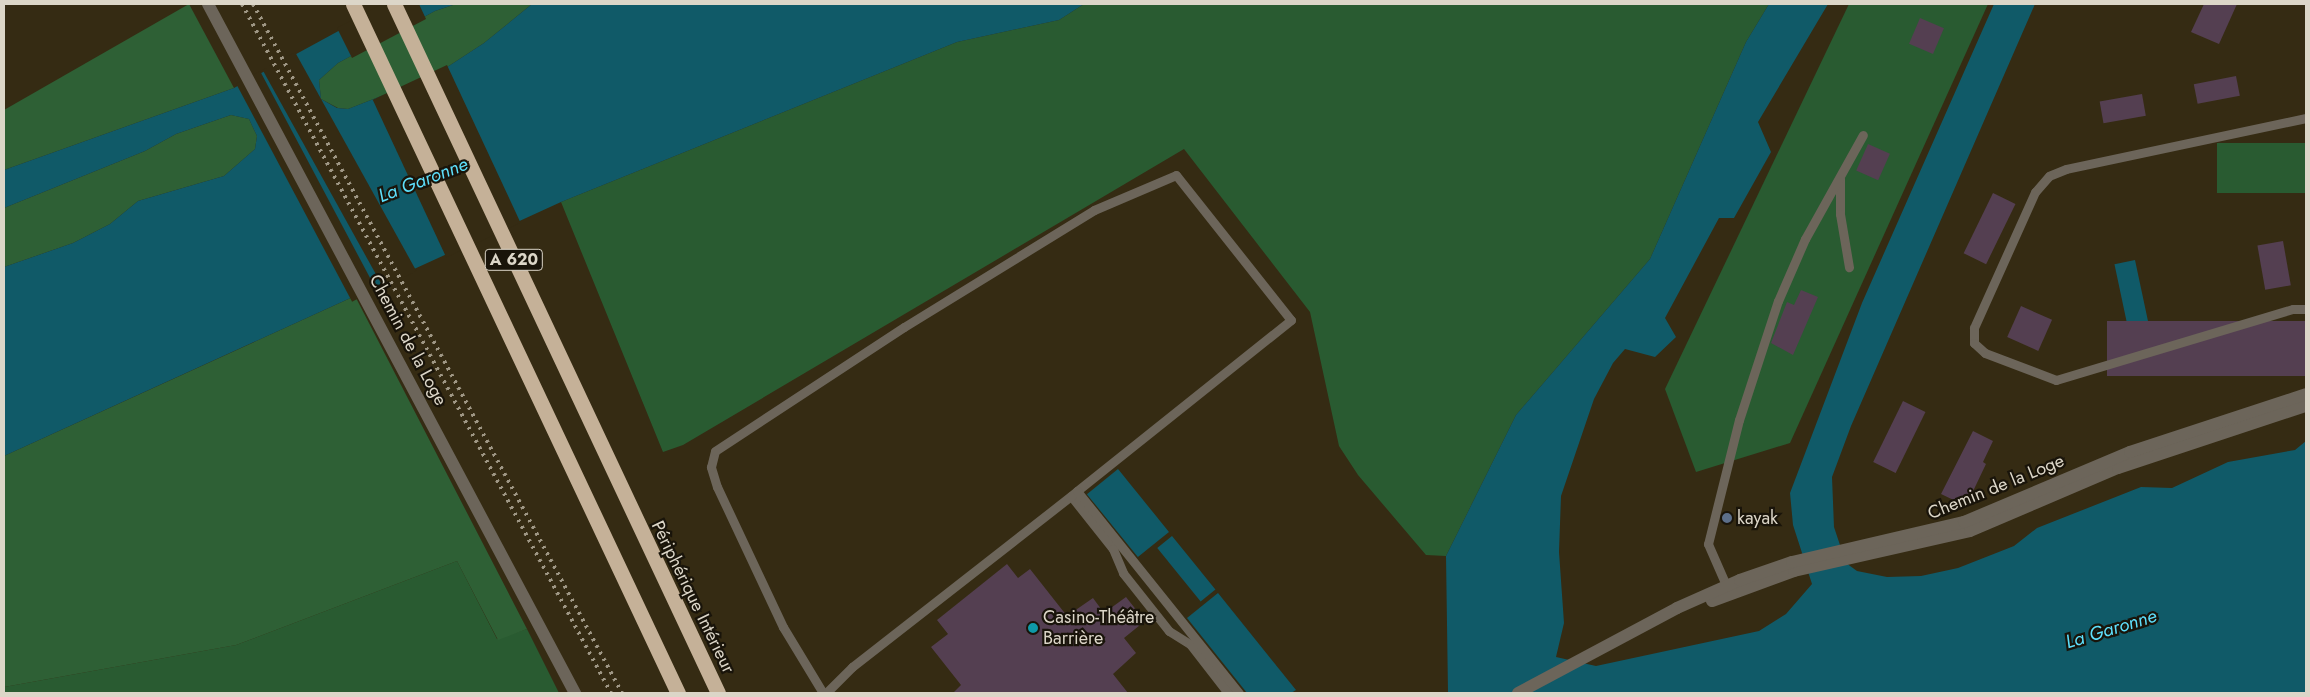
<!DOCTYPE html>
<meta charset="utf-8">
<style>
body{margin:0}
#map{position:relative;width:2310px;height:697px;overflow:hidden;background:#352b13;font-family:Jost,sans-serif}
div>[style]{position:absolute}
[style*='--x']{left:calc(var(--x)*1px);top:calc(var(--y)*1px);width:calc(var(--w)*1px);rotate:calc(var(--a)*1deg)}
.green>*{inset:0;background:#295b31;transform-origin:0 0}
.forest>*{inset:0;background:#2e6035}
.water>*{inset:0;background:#105a68;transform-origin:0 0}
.pier>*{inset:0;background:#352b13;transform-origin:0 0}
.building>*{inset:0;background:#543f51;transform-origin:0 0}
.service>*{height:9px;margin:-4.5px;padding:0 4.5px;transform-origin:4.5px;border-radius:4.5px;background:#6c655a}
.minor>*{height:12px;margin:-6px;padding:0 6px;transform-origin:6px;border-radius:6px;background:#6c655a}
.motorway>*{height:15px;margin:-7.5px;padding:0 7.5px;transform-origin:7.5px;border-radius:7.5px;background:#c5b198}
.rail>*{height:4px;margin-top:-2px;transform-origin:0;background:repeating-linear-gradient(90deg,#9f9785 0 2.5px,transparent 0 7.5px)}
.dots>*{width:14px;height:14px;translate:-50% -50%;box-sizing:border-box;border:2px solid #19140a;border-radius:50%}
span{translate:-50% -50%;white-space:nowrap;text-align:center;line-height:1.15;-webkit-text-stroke:4.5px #19140a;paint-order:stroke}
.shield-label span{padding:1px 4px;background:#19140a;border:1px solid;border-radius:4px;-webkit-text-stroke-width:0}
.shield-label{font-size:16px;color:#dcd6c8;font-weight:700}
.street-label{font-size:18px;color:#dcd6c8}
.poi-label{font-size:18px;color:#dcd6c8}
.left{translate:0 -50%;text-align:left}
.water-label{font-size:19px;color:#5edffb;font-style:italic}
.frame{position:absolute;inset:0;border:5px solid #dcd6c8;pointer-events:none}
</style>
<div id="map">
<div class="green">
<div style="clip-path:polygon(1084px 4px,1769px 4px,1746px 42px,1650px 259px,1516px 415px,1446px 556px,1426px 555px,1358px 475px,1339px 446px,1310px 312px,1184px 149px,683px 445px,663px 452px,561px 202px,957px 42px,1059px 20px)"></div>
<div style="clip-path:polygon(1849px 4px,1988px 4px,1790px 443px,1696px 472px,1665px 389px)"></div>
<div style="left:2306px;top:143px;width:50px;height:89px;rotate:90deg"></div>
<div style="clip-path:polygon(457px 561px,497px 639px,527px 629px,559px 693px,4px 693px,4px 687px,236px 645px)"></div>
</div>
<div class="forest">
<div style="clip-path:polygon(189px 4px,234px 88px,4px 170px,4px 110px)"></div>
<div style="clip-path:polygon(456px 4px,532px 4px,484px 43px,435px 75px,348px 109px,338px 108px,321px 99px,319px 80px,338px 63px,435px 11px)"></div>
<div style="clip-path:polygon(231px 115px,249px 119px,257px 136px,255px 149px,224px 176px,138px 201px,110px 224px,73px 243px,4px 267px,4px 208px,145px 151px,176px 134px)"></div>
<div style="clip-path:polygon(355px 296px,527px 629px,498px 640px,457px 561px,236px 645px,4px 687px,4px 456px)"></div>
</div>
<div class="water">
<div style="clip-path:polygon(388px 4px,456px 4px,435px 11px,338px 63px,319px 80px,321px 99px,337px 108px,348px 109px,435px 75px,484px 43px,532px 4px,1084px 4px,1059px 20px,957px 42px,561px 202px,4px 456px,4px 267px,73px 243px,110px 224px,138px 201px,224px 176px,255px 149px,257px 136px,249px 119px,231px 115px,176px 134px,145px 151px,4px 208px,4px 170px,234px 88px)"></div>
<div style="clip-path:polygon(1769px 4px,1828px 4px,1758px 122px,1771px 152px,1734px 218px,1719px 218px,1665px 318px,1676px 337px,1655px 357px,1625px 349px,1613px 363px,1594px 399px,1561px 496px,1559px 552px,1564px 623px,1556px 657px,1596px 666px,1759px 631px,1786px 614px,1812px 584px,1793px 525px,1790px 493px,1862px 303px,1994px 4px,2035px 4px,1851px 426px,1832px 477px,1834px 527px,1846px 563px,1857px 571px,1887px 577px,1921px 576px,1958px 568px,2014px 546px,2037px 528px,2141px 487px,2172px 488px,2228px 462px,2295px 450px,2306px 441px,2306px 693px,1448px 693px,1446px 556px,1516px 415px,1650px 259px,1746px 42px)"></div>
<div style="left:2135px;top:260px;width:66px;height:21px;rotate:78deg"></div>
<div style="left:1118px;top:469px;width:81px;height:40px;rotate:51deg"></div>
<div style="left:1172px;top:536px;width:69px;height:19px;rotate:51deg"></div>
<div style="clip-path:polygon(1218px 593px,1296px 690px,1291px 693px,1247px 693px,1187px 618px)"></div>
</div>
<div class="pier">
<div style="clip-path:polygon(382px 4px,419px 4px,426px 19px,352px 58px,337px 28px)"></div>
<div style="left:295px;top:52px;width:250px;height:37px;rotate:61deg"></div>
<div style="left:447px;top:65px;width:174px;height:82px;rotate:65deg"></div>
<div style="left:260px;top:71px;width:247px;height:27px;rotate:62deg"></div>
</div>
<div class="building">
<div style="clip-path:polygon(2204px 4px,2237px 4px,2219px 44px,2191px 32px)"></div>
<div style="left:1920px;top:18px;width:26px;height:28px;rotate:23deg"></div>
<div style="left:2236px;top:76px;width:20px;height:43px;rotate:79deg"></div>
<div style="left:2142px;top:94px;width:22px;height:43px;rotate:80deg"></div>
<div style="left:1868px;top:144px;width:24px;height:29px;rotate:24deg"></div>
<div style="left:1993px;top:193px;width:25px;height:67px;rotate:26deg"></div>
<div style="left:2283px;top:241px;width:45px;height:26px;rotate:80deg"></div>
<div style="clip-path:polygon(1801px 290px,1818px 297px,1793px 355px,1771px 343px,1787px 302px,1794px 305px)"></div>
<div style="left:2021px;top:306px;width:34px;height:34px;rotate:24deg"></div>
<div style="left:2306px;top:321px;width:55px;height:199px;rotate:90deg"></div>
<div style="left:1903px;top:401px;width:25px;height:68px;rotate:26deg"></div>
<div style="clip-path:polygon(1973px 431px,1993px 441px,1983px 462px,1986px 464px,1966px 506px,1941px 494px)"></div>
<div style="clip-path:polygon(1007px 564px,1018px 578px,1030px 569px,1067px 616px,1093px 598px,1104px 613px,1126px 597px,1145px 621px,1124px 638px,1136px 653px,1113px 674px,1128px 693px,953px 693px,961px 685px,931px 647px,948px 634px,937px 620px)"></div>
</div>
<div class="service">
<div style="--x:2306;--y:118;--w:245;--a:168"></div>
<div style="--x:2066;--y:169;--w:18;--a:158"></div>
<div style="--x:2049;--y:176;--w:21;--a:131"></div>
<div style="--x:2035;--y:192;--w:149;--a:114.2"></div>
<div style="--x:1974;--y:328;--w:15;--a:90"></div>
<div style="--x:1974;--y:343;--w:15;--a:42"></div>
<div style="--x:1985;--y:353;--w:76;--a:20.8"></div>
<div style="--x:2056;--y:380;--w:247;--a:-16.7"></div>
<div style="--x:2293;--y:309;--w:13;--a:0"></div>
<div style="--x:1840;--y:178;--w:36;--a:90"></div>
<div style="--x:1840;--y:214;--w:54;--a:80.4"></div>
<div style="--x:1071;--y:496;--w:68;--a:51.6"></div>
<div style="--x:1113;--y:549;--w:26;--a:67"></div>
<div style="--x:1123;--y:573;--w:74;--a:51.6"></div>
<div style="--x:1169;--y:631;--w:25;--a:32"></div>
<div style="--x:1190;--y:644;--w:62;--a:52.2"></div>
<div style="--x:1726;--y:585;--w:45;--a:-113.7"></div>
<div style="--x:1708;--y:544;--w:128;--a:-76"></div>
<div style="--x:1739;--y:420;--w:125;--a:-71.9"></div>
<div style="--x:1778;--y:301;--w:68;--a:-66.5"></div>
<div style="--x:1805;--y:239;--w:119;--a:-60.9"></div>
<div style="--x:823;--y:693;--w:77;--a:-121.2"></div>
<div style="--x:783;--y:627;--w:155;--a:-115.2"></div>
<div style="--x:717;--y:487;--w:21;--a:-107"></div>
<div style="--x:711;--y:467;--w:16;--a:-76"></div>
<div style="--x:715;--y:451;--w:226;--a:-33.3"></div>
<div style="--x:904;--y:327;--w:223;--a:-31.6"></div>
<div style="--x:1094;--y:210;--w:89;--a:-23.1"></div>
<div style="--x:1176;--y:175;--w:185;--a:51.6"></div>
<div style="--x:1291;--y:320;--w:274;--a:141.4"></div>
<div style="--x:826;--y:693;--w:37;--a:-45"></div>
<div style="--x:852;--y:667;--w:286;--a:-38"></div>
<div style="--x:1077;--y:491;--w:259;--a:51.3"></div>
</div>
<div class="minor">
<div style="--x:208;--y:4;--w:781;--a:61.96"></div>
<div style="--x:1712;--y:601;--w:87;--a:-20.1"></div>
<div style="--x:1794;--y:571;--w:180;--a:-12.8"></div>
<div style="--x:1970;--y:531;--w:161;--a:-23.1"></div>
<div style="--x:2118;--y:468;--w:198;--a:-18.3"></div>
<div style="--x:1518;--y:693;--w:180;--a:-28.1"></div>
<div style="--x:1677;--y:608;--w:69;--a:-24"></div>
<div style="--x:1740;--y:580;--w:55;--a:-19.1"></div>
<div style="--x:1792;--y:562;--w:177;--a:-13.1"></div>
<div style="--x:1964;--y:522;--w:180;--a:-22.9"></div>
<div style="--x:2130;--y:452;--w:185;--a:-18.2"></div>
</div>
<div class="motorway">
<div style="--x:353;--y:4;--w:762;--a:64.75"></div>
<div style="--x:394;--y:4;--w:761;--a:64.81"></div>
</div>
<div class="rail">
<div style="--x:242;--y:4;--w:782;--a:61.83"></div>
<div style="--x:253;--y:4;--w:782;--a:61.83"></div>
</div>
<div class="dots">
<div style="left:1727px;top:518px;background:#5c6f8a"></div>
<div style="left:1033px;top:628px;background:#0f9aa8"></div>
</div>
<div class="shield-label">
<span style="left:514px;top:260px">A 620</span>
</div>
<div class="street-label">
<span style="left:408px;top:340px;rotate:62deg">Chemin de la Loge</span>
<span style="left:1996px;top:487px;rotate:-22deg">Chemin de la Loge</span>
<span style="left:693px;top:597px;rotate:64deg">Périphérique Intérieur</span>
</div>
<div class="poi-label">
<span class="left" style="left:1737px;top:518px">kayak</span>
<span class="left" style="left:1043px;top:628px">Casino-Théâtre<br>Barrière</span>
</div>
<div class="water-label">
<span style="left:423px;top:180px;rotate:-21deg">La Garonne</span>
<span style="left:2111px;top:629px;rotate:-17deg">La Garonne</span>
</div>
<div class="frame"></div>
</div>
